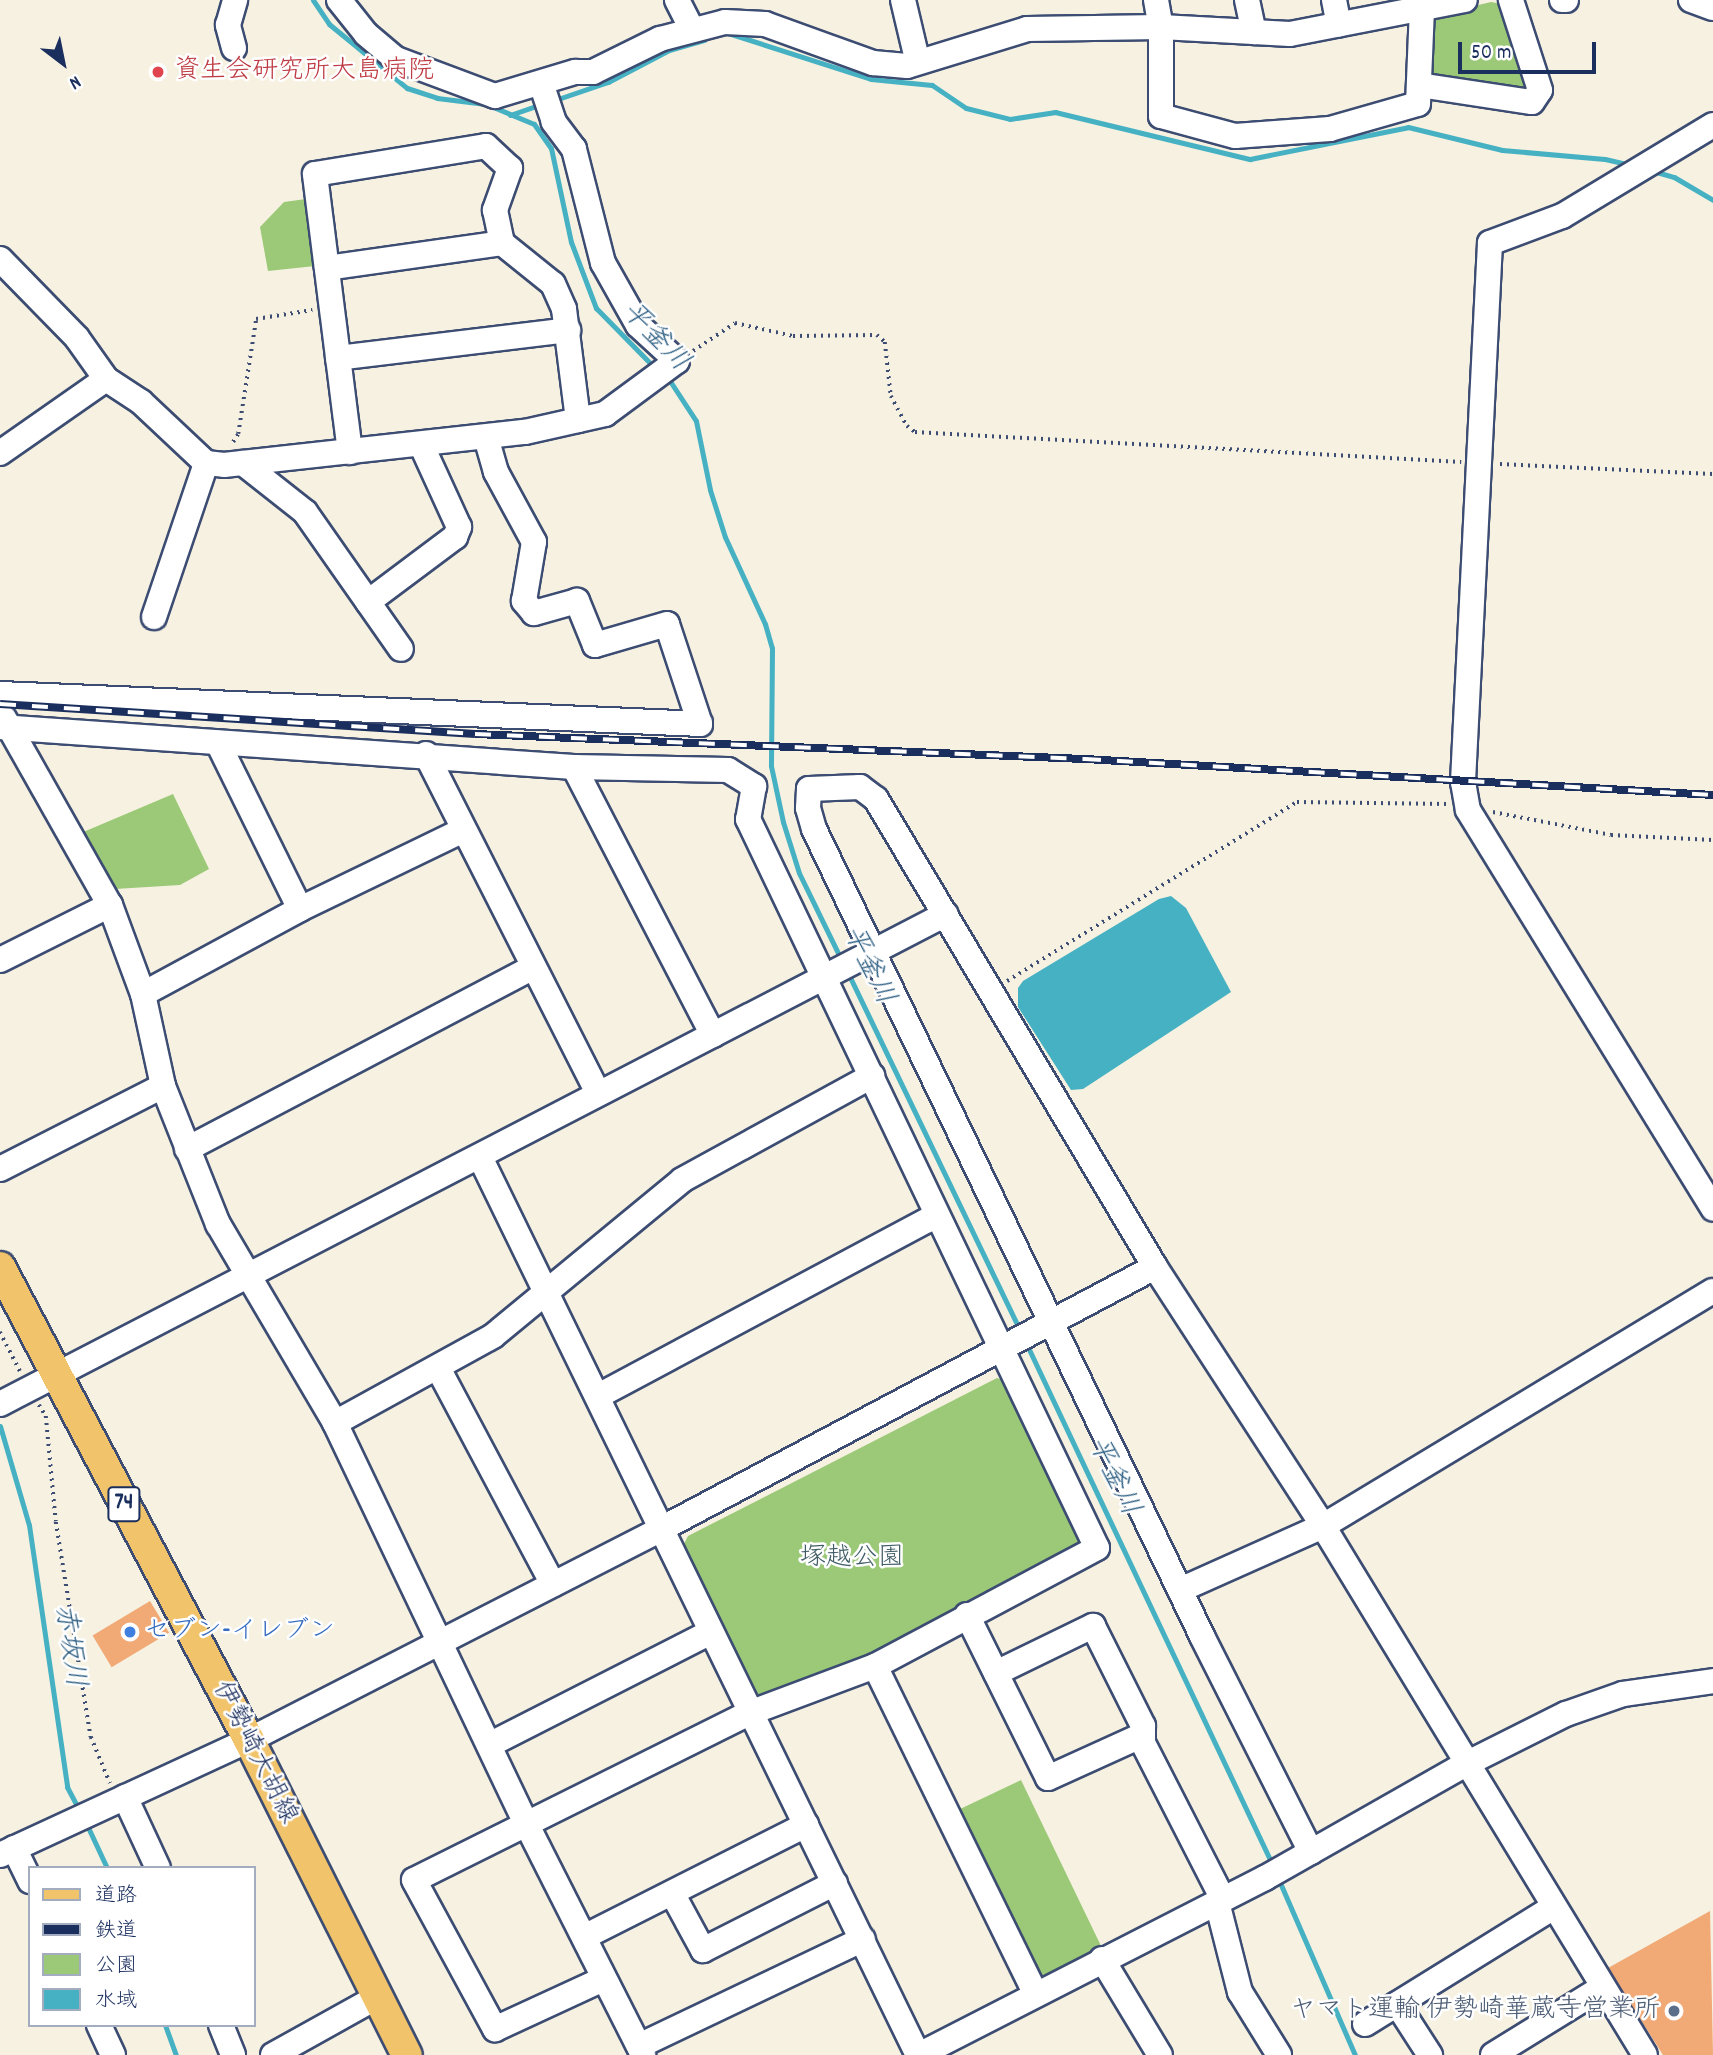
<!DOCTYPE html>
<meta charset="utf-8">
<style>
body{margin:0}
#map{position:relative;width:1713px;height:2055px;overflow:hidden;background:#f6f1e1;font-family:Dekko,"Klee One",sans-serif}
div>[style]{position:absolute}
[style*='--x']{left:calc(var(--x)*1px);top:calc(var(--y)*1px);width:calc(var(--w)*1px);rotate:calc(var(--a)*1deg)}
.green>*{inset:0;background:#9bc977}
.water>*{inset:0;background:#45b1c2}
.stream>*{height:5px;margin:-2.5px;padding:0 2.5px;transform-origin:2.5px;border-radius:2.5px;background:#45b1c2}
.building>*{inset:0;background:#f1a976;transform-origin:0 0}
.path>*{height:3.5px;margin-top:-1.75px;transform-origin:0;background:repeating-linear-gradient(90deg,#3c4c72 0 2px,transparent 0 7px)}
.roads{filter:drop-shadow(2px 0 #3c4c72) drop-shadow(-2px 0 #3c4c72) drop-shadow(0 2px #3c4c72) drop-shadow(0 -2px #3c4c72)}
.minor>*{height:24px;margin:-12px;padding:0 12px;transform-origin:12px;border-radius:12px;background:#fff}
.major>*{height:30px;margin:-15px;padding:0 15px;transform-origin:15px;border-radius:15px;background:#f1c36a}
.rail>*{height:8px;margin-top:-4px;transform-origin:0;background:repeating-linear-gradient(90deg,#fff 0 16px,#1b2f5e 0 32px);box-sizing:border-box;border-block:2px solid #1b2f5e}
.dots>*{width:19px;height:19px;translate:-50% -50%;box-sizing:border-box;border:4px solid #fff;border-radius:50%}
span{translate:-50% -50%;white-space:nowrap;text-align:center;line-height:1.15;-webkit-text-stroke:5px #fff;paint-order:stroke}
.shield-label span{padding:2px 5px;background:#fff;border:2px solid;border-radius:5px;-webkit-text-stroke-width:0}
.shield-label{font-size:24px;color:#1b2f5e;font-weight:700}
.health-label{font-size:26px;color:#be3a42}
.left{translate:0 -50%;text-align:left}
.park-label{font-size:26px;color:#415d66}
.shop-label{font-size:26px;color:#366cbe}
.street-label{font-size:26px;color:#1b2f5e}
.service-label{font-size:26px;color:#4e5e75}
.right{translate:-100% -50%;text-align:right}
.water-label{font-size:28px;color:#2a5c81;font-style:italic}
.legend{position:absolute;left:28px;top:1866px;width:228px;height:161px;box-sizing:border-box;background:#fff;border:2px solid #a4acbf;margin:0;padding:9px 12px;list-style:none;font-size:21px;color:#1b2f5e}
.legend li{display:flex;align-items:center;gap:14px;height:35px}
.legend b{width:35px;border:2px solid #a4acbf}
.north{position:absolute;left:28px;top:28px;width:70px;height:70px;-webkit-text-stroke:5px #fff;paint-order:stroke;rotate:148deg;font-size:19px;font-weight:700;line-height:28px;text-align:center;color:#1b2f5e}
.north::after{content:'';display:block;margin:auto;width:24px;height:32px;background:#1b2f5e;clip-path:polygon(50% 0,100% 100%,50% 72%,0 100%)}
.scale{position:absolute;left:1458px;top:42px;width:138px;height:32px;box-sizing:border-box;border:4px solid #1b2f5e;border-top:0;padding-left:9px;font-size:21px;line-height:24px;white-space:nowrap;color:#1b2f5e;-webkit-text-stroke:5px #fff;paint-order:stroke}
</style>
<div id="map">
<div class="green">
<div style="clip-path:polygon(1491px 2px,1502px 4px,1532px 86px,1525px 94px,1438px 80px,1431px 71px,1434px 20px,1445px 13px)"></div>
<div style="clip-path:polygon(306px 199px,315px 266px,268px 271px,260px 227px,284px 202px)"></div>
<div style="clip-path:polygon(173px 794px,209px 869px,180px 885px,115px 889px,81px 833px)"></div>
<div style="clip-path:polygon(997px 1378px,1005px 1381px,1081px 1547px,873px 1655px,764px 1699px,754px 1695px,681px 1550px,688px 1536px)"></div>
<div style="clip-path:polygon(1021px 1780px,1102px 1948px,1044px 1976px,1039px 1975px,958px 1810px)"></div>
</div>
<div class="water">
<div style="clip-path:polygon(1171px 896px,1186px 908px,1231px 992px,1083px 1089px,1071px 1090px,1018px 1007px,1018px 988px,1023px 981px,1159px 899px)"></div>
</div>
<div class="stream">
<div style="--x:313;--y:0;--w:29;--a:56"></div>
<div style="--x:329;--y:24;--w:101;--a:39.4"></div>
<div style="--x:407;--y:88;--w:32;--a:18"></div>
<div style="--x:437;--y:98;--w:49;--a:7"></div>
<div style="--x:486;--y:104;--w:52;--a:22.6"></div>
<div style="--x:534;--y:124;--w:29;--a:55"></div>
<div style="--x:551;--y:148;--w:96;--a:78"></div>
<div style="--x:571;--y:242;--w:71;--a:69.3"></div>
<div style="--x:596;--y:308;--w:84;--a:45.5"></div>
<div style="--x:728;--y:33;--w:150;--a:17.8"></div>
<div style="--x:871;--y:79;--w:61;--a:5.6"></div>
<div style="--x:932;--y:85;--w:41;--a:34.1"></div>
<div style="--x:966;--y:108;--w:45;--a:14"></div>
<div style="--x:1010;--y:119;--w:46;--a:-8.8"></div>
<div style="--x:1055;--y:112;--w:201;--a:13.6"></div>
<div style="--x:1250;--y:159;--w:161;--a:-11.4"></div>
<div style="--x:1408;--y:127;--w:97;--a:13.7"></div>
<div style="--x:1502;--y:150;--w:103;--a:5"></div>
<div style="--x:1605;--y:159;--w:26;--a:13"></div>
<div style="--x:555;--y:100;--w:56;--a:-18.8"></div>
<div style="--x:608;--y:82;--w:69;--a:-27.7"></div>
<div style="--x:669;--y:50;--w:37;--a:-16"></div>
<div style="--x:510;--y:115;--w:34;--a:-19"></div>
<div style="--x:1653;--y:171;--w:22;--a:16"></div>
<div style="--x:1674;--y:177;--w:45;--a:30.5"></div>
<div style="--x:668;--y:378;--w:51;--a:56.9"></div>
<div style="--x:696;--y:421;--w:70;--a:78.5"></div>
<div style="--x:710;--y:490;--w:49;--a:72.3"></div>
<div style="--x:725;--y:537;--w:96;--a:65.3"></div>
<div style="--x:765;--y:624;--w:25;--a:74"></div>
<div style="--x:772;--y:648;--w:118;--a:90.5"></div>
<div style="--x:771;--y:766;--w:57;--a:77.9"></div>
<div style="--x:783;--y:822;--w:53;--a:72.6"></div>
<div style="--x:799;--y:873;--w:96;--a:64"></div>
<div style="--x:847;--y:971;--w:399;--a:64.3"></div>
<div style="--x:1026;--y:1343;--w:578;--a:64.72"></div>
<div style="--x:0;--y:1426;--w:103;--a:73.7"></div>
<div style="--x:29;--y:1525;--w:265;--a:81.7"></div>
<div style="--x:67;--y:1787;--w:27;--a:62"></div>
<div style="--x:86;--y:1823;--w:50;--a:65"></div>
<div style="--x:1278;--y:1878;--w:193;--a:66.5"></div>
<div style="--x:165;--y:2025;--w:32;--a:70"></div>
</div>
<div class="building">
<div style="left:150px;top:1601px;width:37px;height:67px;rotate:59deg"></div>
<div style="clip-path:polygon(1710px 1911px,1713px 2055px,1663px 2055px,1608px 1968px)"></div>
</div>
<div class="path">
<div style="--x:693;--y:351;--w:50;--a:-33.7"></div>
<div style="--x:735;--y:323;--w:59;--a:12.6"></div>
<div style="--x:793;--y:336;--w:84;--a:-0.7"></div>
<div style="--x:877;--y:335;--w:11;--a:41"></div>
<div style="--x:885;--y:342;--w:54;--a:83.7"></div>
<div style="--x:891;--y:396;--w:34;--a:62"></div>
<div style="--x:907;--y:426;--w:10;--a:37"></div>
<div style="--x:915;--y:432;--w:547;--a:3.14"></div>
<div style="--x:233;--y:442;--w:9;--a:-58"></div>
<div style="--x:238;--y:434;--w:116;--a:-81.1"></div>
<div style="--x:256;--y:319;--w:57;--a:-9.1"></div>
<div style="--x:1500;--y:464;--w:213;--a:2.7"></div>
<div style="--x:1493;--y:812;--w:120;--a:11"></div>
<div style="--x:1611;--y:835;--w:102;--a:2.8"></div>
<div style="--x:1007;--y:981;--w:341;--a:-31.7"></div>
<div style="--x:1297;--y:802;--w:151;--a:0.8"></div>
<div style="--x:0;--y:1332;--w:44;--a:62.9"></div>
<div style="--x:39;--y:1405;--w:13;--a:58"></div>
<div style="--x:46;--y:1416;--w:106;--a:84.6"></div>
<div style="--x:56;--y:1522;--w:218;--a:80.8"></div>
<div style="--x:91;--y:1737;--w:50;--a:67.6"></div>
</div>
<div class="roads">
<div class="minor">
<div style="--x:339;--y:0;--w:43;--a:51.5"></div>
<div style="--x:366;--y:34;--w:39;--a:40"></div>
<div style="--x:396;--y:59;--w:106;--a:20.5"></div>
<div style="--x:495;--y:96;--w:84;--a:-16.7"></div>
<div style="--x:575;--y:72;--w:18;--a:0"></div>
<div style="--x:593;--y:72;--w:75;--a:-26.2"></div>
<div style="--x:660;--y:39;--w:67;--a:-14.7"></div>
<div style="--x:725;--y:22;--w:40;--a:2.9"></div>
<div style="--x:765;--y:24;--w:115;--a:19.9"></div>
<div style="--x:873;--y:63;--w:34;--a:5"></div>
<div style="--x:907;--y:66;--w:126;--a:-17.1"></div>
<div style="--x:1027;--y:29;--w:134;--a:-0.9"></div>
<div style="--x:1161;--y:27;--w:129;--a:3.1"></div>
<div style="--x:1290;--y:34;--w:178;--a:-11"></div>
<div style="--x:677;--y:0;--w:30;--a:63"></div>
<div style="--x:903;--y:0;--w:61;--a:76.7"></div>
<div style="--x:1156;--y:0;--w:27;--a:80"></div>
<div style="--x:1161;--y:27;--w:89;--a:90"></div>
<div style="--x:1161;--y:116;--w:77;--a:15.1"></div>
<div style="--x:1235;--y:136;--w:95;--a:-4.2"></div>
<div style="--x:1330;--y:129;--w:91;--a:-15.9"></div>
<div style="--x:1418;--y:104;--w:95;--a:-87.6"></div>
<div style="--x:1247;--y:0;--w:33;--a:78"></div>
<div style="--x:1334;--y:0;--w:25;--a:79"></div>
<div style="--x:1562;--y:0;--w:4;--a:0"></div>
<div style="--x:1691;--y:0;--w:23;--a:20"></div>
<div style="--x:234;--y:48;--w:24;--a:-105"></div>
<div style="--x:228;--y:25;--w:26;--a:-74"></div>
<div style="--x:1419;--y:85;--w:114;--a:8.6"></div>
<div style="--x:1532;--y:102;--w:14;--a:-56"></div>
<div style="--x:1540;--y:90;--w:95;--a:-107.9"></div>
<div style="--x:1713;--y:125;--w:176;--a:148.9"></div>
<div style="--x:1562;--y:216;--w:77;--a:159.4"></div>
<div style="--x:1490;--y:243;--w:540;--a:92.87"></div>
<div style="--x:1463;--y:782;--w:28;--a:80"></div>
<div style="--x:1468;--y:810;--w:468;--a:58.4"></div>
<div style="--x:0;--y:259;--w:110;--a:45.7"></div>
<div style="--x:77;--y:338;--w:50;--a:54.7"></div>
<div style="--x:106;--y:379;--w:42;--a:33.3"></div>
<div style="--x:141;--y:402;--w:89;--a:43.2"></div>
<div style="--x:206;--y:463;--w:18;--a:6"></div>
<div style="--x:224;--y:465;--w:303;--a:-6.3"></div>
<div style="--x:525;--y:432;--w:82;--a:-12.7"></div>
<div style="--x:605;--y:414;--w:89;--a:-36.4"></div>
<div style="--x:677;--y:361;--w:53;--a:-137.3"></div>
<div style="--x:638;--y:325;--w:71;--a:-119.4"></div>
<div style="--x:603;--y:263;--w:118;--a:-104.3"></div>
<div style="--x:574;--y:149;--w:34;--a:-127"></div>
<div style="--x:554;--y:122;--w:41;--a:-108.4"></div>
<div style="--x:327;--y:268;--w:177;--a:-8.1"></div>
<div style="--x:338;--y:358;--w:232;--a:-6.9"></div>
<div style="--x:350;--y:452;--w:280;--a:-97.2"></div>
<div style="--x:315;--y:174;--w:173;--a:-9.3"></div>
<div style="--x:486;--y:146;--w:33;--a:43"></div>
<div style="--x:510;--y:168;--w:45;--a:109.7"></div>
<div style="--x:495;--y:210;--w:34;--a:78"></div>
<div style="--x:502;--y:243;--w:65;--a:38.8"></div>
<div style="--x:553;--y:284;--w:27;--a:66"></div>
<div style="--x:564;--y:309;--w:112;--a:82.8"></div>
<div style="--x:0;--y:453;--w:129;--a:-34.9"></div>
<div style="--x:243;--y:463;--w:79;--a:38.3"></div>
<div style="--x:305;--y:512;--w:167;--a:55"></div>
<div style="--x:368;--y:602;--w:109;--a:-36.8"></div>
<div style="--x:455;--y:537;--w:11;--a:-68"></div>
<div style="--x:459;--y:527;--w:91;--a:-114.6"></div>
<div style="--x:154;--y:617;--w:163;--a:-71.3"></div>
<div style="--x:0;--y:694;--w:701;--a:2.45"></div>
<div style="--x:700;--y:724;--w:105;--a:-108.3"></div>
<div style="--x:667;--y:624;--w:75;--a:163.7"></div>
<div style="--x:595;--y:645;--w:48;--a:-112.2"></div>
<div style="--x:577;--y:601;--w:45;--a:164.4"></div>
<div style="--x:534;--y:613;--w:16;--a:-130"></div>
<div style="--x:524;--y:601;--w:60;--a:-80.4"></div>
<div style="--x:534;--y:542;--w:80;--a:-118.5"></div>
<div style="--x:496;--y:472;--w:36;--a:-106"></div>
<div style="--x:4;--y:718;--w:215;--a:60.5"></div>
<div style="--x:110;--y:905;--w:95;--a:69.7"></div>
<div style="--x:143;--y:994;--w:94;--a:77.7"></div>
<div style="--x:163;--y:1086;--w:149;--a:68.3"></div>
<div style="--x:218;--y:1224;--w:231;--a:59.5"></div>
<div style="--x:335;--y:1423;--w:445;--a:64.5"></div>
<div style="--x:527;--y:1825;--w:258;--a:63.2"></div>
<div style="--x:0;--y:727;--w:575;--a:3.99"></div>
<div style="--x:574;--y:767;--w:154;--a:1.1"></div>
<div style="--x:728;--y:770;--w:31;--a:32"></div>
<div style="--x:754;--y:786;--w:34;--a:100"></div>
<div style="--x:748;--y:819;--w:808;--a:64.42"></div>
<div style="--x:1097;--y:1548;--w:251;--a:152"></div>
<div style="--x:875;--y:1666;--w:134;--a:159.5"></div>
<div style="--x:749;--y:1713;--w:374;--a:153.5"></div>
<div style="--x:414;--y:1880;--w:170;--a:61.5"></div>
<div style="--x:495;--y:2029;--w:119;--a:-24.8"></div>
<div style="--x:218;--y:743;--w:185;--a:63.7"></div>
<div style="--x:426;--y:754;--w:380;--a:63.1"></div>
<div style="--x:574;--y:767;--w:302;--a:62.6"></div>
<div style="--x:0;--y:960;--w:123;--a:-26.6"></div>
<div style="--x:143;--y:994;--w:179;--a:-28.4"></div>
<div style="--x:300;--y:909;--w:179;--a:-25.8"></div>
<div style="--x:187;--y:1149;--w:391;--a:-27.7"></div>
<div style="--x:480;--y:1157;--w:999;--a:64"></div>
<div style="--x:0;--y:1169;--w:183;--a:-27"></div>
<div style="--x:438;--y:1368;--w:245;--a:62"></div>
<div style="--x:600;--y:1395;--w:382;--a:-28.1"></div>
<div style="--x:0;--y:1404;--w:1065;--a:-27.38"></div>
<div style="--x:335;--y:1423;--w:180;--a:-28.8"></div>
<div style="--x:493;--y:1336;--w:245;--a:-39.5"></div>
<div style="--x:682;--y:1180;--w:217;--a:-28.7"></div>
<div style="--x:1180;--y:1590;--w:157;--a:-24.1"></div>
<div style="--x:1323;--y:1526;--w:455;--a:-31.1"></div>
<div style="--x:967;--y:1615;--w:182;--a:63.6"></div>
<div style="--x:1048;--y:1778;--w:104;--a:-24.4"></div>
<div style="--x:875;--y:1666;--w:364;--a:63.9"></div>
<div style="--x:996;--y:1673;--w:108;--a:-25.9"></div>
<div style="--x:1093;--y:1626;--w:112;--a:63.4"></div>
<div style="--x:1143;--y:1726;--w:17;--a:90"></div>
<div style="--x:1143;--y:1743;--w:175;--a:62.9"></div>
<div style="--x:489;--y:1745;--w:249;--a:-27"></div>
<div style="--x:125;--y:1797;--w:78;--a:65.1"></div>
<div style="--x:14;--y:1848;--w:37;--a:64"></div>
<div style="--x:1311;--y:1852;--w:242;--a:-116.8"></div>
<div style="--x:1202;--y:1636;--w:895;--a:-115.68"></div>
<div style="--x:814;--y:829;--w:22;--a:-106"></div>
<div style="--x:808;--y:808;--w:19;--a:-87"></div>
<div style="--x:809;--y:789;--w:51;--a:-2.2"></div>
<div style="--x:860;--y:787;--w:20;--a:37"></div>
<div style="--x:876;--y:799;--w:545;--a:59.2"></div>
<div style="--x:1155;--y:1267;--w:309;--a:57"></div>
<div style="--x:1323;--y:1526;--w:619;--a:58.67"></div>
<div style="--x:0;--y:1855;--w:274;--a:-24.8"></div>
<div style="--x:249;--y:1740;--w:465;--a:-27.1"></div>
<div style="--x:663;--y:1528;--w:557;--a:-27.95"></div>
<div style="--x:672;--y:1893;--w:65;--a:61.5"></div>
<div style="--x:703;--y:1950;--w:148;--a:-26.9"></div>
<div style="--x:1217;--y:1902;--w:93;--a:75.7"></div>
<div style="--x:1240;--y:1992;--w:74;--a:58.2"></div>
<div style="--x:584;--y:1937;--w:249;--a:-26.8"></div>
<div style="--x:1102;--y:1959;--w:112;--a:58.9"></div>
<div style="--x:1397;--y:2004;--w:61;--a:57.1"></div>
<div style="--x:1365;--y:2024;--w:222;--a:-31.8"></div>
<div style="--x:99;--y:2025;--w:33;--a:65"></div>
<div style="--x:221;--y:2025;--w:32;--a:68"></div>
<div style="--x:639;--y:2046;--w:248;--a:-25.5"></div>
<div style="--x:273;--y:2055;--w:119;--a:-29.1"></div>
<div style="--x:919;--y:2055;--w:389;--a:-27.1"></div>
<div style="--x:1265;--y:1878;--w:231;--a:-29.6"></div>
<div style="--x:1466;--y:1764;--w:112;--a:-26.6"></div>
<div style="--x:1566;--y:1714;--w:60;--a:-19.3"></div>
<div style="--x:1623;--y:1694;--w:91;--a:-8.2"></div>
<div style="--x:1493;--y:2055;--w:129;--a:-31.7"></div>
</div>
<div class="major">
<div style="--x:0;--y:1267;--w:535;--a:62.24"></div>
<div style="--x:249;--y:1740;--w:352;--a:63.4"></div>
</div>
</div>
<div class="rail">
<div style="--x:0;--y:704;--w:476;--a:3.6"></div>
<div style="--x:475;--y:734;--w:611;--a:2.35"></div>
<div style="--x:1085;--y:759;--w:629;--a:3.28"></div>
</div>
<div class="dots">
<div style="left:158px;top:72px;background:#e0444e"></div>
<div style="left:130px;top:1632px;background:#3f7fe0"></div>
<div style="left:1674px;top:2011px;background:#5c6f8a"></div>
</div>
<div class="shield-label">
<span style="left:124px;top:1504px">74</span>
</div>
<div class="health-label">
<span class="left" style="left:174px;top:72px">資生会研究所大島病院</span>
</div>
<div class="park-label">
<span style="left:852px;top:1559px">塚越公園</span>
</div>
<div class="shop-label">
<span class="left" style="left:144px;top:1632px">セブン-イレブン</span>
</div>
<div class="street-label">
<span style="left:254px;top:1753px;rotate:63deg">伊勢崎大胡線</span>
</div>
<div class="service-label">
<span class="right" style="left:1660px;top:2011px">ヤマト運輸 伊勢崎華蔵寺営業所</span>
</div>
<div class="water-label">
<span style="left:654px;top:338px;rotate:46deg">平釜川</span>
<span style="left:867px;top:966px;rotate:64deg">平釜川</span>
<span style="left:1112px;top:1477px;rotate:64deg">平釜川</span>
<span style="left:68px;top:1646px;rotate:82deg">赤坂川</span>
</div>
<ul class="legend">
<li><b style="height:9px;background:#f1c36a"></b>道路</li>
<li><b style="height:9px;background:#1b2f5e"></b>鉄道</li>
<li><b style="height:19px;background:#9bc977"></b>公園</li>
<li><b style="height:19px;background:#45b1c2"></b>水域</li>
</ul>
<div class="north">N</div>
<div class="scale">50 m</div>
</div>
